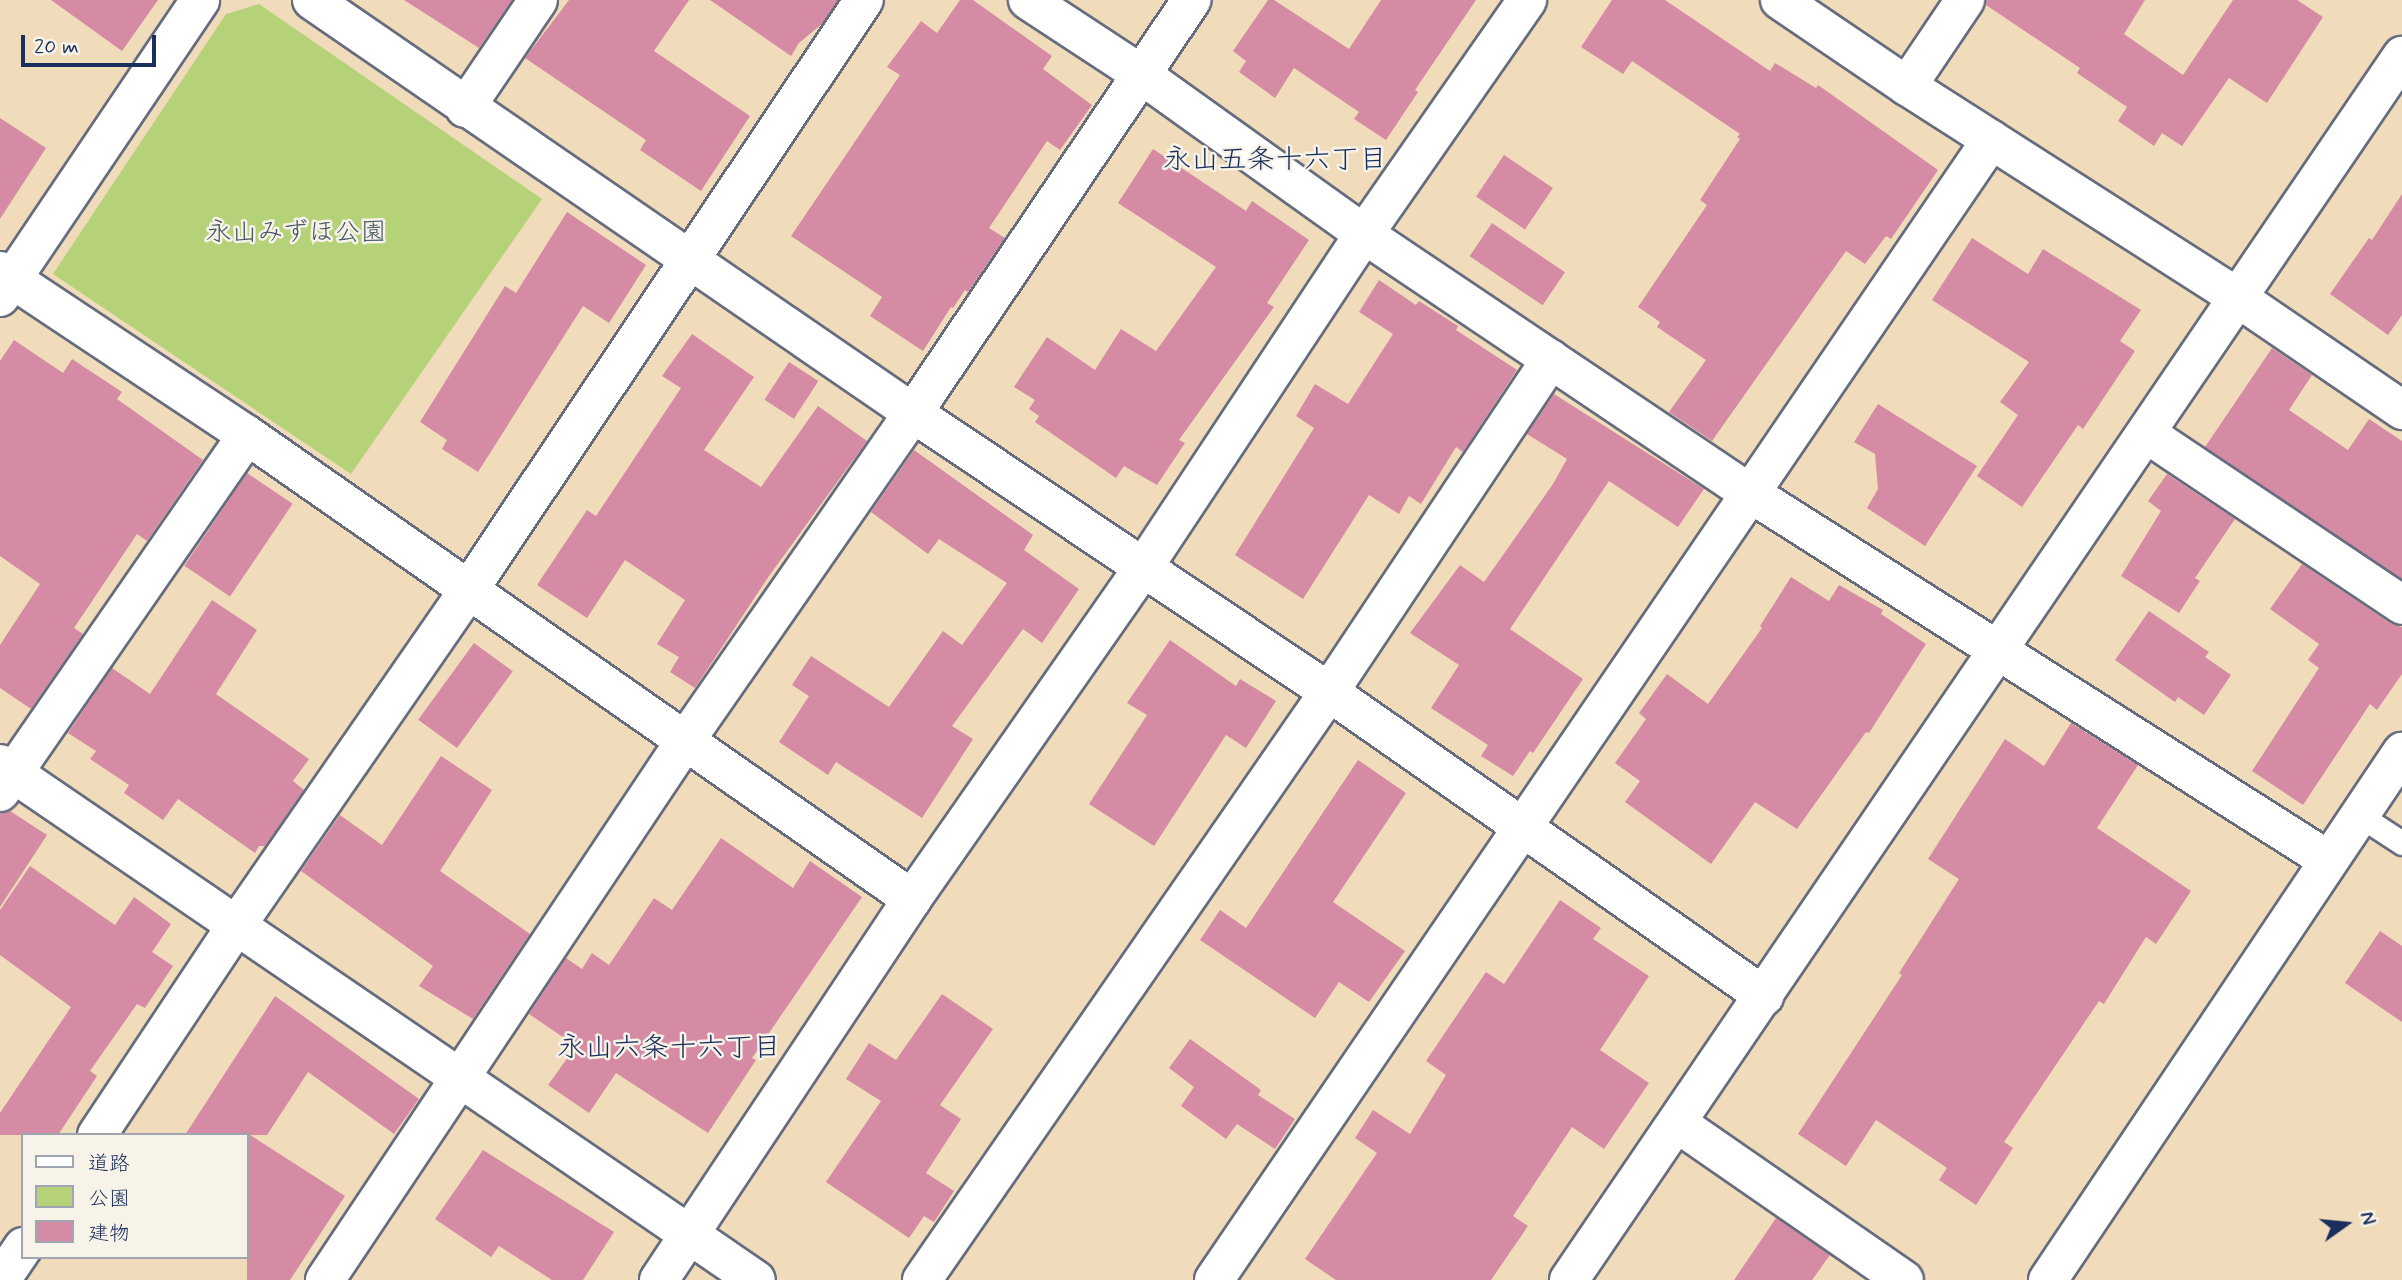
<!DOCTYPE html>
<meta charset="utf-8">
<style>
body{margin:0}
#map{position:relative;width:2402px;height:1280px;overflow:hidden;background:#f0dcba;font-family:Mynerve,"Klee One",sans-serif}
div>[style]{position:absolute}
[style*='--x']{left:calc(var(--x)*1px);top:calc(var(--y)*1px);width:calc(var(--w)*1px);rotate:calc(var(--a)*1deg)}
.green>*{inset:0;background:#b5d278}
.building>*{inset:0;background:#d68ba5;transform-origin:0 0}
.roads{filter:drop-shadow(2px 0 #666c7e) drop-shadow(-2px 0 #666c7e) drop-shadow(0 2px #666c7e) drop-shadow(0 -2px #666c7e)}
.service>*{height:23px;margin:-11.5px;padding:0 11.5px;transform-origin:11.5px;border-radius:11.5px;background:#fff}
.minor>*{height:38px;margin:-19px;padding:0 19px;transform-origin:19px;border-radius:19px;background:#fff}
span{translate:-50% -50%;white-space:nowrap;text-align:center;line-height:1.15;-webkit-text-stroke:5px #f7f3e8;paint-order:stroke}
.park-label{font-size:26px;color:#425864}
.neighbourhood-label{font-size:28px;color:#1b2f5e}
.legend{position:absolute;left:21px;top:1133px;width:228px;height:126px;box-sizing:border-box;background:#f7f3e8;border:2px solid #9fa5b1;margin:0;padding:9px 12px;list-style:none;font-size:21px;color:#1b2f5e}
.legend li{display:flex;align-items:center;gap:14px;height:35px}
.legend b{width:35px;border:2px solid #9fa5b1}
.north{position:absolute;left:2311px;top:1189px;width:70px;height:70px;-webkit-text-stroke:5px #f7f3e8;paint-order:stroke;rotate:75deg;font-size:19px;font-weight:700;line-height:28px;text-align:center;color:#1b2f5e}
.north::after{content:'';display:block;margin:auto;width:24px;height:32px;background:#1b2f5e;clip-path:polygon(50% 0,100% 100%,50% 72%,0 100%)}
.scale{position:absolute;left:21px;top:35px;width:135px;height:32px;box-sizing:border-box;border:4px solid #1b2f5e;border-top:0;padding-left:9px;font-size:21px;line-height:24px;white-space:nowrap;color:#1b2f5e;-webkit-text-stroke:5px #f7f3e8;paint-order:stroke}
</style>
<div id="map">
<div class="green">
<div style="clip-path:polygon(259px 4px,542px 199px,351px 474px,53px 274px,226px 14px)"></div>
</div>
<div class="building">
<div style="clip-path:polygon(51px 0,158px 0,122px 51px)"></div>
<div style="clip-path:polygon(404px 0,512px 0,479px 48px)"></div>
<div style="clip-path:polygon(569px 0,689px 0,654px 51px,750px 116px,701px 191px,640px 150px,646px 140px,525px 58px)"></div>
<div style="clip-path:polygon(710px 0,838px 0,823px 23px,799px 43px,791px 56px)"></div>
<div style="clip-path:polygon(960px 0,973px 0,1052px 56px,1043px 69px,1092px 105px,1060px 150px,1047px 141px,989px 228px,1005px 238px,968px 292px,965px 290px,953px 308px,951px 307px,923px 351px,870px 316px,882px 297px,791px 236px,900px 75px,887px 67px,921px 21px,937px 33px)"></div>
<div style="clip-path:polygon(1268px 0,1274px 0,1349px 49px,1381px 0,1476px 0,1415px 90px,1418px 92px,1386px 140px,1354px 119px,1359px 112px,1294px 68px,1275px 98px,1239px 72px,1246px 61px,1233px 51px)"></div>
<div style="clip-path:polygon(1612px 0,1665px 0,1770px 71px,1775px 63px,1816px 88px,1818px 85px,1938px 170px,1891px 239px,1886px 236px,1865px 264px,1846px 251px,1712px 441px,1669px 412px,1706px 360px,1657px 327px,1660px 322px,1638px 307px,1707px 205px,1700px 200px,1740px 139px,1737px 137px,1740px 134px,1632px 61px,1623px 74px,1581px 47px)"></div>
<div style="clip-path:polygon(1987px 0,2145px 0,2124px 34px,2183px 75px,2233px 0,2297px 0,2323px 17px,2267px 103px,2229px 78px,2182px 146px,2162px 133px,2154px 146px,2118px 121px,2127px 107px,2077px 73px,2080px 68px,1986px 5px)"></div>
<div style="clip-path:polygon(0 118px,46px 148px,0 219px)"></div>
<div style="clip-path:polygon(1153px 149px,1246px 211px,1252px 201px,1309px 240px,1267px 303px,1274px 307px,1179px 440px,1185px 443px,1157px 485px,1124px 466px,1116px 478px,1035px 422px,1039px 416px,1029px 409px,1035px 400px,1014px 387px,1047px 337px,1095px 370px,1121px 329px,1156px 351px,1216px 267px,1118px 203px)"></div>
<div style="left:1504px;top:155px;width:59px;height:50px;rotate:34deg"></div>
<div style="clip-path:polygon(2402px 194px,2402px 315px,2388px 335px,2330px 294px,2369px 238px,2372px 240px)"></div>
<div style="clip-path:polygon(567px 212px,646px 265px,609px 323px,583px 306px,478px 472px,442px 449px,447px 440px,420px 422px,505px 286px,516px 293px)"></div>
<div style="left:1492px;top:223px;width:88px;height:40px;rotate:34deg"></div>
<div style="clip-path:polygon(1972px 238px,2028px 274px,2043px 249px,2141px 310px,2120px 341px,2135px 351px,2083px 429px,2078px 425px,2022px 507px,1977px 476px,2018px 415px,2000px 402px,2029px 362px,1932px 300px)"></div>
<div style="clip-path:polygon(1379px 280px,1416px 305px,1419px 301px,1458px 326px,1456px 330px,1517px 370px,1463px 452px,1456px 447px,1421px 504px,1409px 496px,1399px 514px,1369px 495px,1303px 599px,1235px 555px,1314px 428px,1296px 416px,1315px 384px,1348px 404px,1393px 334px,1359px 312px)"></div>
<div style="clip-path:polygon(692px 334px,754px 377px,704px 450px,761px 487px,818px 406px,867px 441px,769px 576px,695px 688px,670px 672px,679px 657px,657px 644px,685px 600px,625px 560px,587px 618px,537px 585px,587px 510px,596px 516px,681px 388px,662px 376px)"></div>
<div style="clip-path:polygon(14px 340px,63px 373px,72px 359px,122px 392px,117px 399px,203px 460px,147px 541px,137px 534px,74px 628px,83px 634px,31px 709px,0 688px,0 645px,40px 584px,0 556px,0 361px)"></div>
<div style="clip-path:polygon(2272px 348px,2312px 375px,2289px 410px,2348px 450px,2369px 419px,2402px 441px,2402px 579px,2205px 447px)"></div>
<div style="left:789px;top:362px;width:35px;height:45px;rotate:33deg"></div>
<div style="clip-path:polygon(1554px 394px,1704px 489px,1678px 527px,1609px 481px,1510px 629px,1583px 679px,1533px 753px,1530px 751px,1513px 776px,1481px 756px,1488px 745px,1431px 708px,1459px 665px,1410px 633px,1460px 565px,1484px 582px,1553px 484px,1567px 459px,1527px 434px)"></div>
<div style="clip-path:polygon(1878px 404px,1977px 466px,1925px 546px,1867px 508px,1878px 489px,1875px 454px,1854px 442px)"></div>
<div style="clip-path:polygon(914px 450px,1033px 535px,1024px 550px,1079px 589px,1042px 643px,1023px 629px,952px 726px,973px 739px,922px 818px,836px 762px,828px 775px,779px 742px,809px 696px,792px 685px,811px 656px,889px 707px,943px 631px,962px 645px,1007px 583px,939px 539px,928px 554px,871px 512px)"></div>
<div style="left:247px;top:473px;width:55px;height:112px;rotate:34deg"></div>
<div style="clip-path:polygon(2167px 474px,2235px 519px,2195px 578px,2200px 581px,2179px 613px,2121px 576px,2161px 511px,2148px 501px)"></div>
<div style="clip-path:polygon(2302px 564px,2390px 623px,2402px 627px,2402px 674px,2377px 710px,2370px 704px,2303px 805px,2252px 771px,2319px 668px,2308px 660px,2319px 644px,2270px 609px)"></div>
<div style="clip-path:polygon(1791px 577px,1829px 601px,1839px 585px,1883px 610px,1881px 614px,1926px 644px,1869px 733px,1866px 732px,1797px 829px,1755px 802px,1711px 864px,1625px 802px,1640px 781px,1615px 763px,1646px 719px,1639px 713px,1667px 674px,1708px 704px,1762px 628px,1760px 626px)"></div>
<div style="clip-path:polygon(212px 600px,257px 630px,216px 694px,309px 759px,293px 781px,304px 790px,265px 846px,259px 846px,255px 853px,178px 799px,163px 820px,124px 793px,129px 785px,90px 759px,96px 751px,68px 733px,112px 668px,150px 694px)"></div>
<div style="clip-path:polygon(2149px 611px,2209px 652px,2205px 657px,2231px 675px,2204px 715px,2178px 697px,2175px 702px,2115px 660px)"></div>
<div style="clip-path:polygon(1170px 640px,1236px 686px,1240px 679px,1276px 701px,1246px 748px,1226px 735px,1154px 846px,1089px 804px,1147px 715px,1127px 703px)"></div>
<div style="left:474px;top:643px;width:48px;height:95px;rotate:36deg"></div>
<div style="clip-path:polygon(2071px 723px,2138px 765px,2097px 828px,2191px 891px,2156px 944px,2146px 937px,2104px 1004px,2099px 1001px,2004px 1142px,2013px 1148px,1976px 1205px,1939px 1180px,1947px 1168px,1876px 1120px,1846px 1166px,1798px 1134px,1902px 975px,1899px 973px,1959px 879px,1928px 859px,2005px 739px,2044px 766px)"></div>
<div style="clip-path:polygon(441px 756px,492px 790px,440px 871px,530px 934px,473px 1019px,419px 986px,433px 966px,301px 871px,340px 815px,382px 845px)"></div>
<div style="clip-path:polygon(1358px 760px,1406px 793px,1333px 902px,1405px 951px,1369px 1002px,1339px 982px,1315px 1018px,1200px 940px,1220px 910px,1246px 928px)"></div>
<div style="clip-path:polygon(10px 811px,47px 835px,0 907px,0 814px)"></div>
<div style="clip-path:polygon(721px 838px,793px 888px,810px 861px,862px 897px,752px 1058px,756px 1060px,708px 1133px,616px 1073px,589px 1113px,548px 1085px,576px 1046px,529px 1014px,566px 958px,582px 969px,592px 953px,609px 965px,654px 898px,672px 910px)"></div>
<div style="clip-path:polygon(30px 866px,115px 925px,134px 897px,171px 924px,152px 952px,173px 966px,145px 1008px,137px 1004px,90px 1071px,97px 1076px,58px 1135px,0 1135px,0 1113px,71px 1007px,0 955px,0 910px)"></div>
<div style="clip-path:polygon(1560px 900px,1601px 928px,1593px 939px,1649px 976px,1600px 1050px,1649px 1083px,1604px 1149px,1572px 1127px,1513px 1216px,1528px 1226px,1491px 1280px,1336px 1280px,1305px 1259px,1377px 1153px,1355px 1138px,1373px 1110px,1410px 1134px,1446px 1075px,1426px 1061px,1486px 972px,1504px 984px)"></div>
<div style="clip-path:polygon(2380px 931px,2402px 946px,2402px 1022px,2345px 983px)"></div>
<div style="clip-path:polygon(942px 994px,993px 1029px,940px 1105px,961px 1119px,926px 1173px,954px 1191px,934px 1222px,924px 1216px,909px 1238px,826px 1182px,881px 1101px,846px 1079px,869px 1043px,896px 1060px)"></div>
<div style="clip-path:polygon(275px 996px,419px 1099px,394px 1134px,308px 1072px,267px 1135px,250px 1135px,345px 1196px,290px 1280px,247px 1280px,247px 1135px,185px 1135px)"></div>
<div style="clip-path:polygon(1190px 1039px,1261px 1090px,1258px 1095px,1295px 1119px,1275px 1149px,1237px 1124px,1226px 1139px,1181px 1106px,1194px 1087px,1169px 1068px)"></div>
<div style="clip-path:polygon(483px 1150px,614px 1232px,583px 1280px,552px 1280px,499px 1246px,491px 1257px,435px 1219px)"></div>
<div style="clip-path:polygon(1776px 1218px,1830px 1255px,1812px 1280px,1734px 1280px)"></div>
</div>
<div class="roads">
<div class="service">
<div style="--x:2359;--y:815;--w:51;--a:33.1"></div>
</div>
<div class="minor">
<div style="--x:312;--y:0;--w:729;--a:34.5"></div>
<div style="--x:913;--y:413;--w:501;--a:33.85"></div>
<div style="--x:1329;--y:692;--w:531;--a:34.95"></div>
<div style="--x:1028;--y:0;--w:133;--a:33.3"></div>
<div style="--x:1139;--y:73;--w:277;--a:35.6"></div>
<div style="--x:1364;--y:234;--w:465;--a:33.9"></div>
<div style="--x:1750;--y:493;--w:685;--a:32.41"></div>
<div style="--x:1780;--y:0;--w:153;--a:34.1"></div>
<div style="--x:1907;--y:86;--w:393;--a:32.6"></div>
<div style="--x:2238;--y:298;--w:199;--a:34.3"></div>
<div style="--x:1907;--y:86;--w:104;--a:-56"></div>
<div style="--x:465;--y:108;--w:130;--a:-55.9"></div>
<div style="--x:0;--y:271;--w:296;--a:33.6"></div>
<div style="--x:247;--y:435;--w:811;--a:34.91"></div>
<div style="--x:0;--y:297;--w:358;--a:-56"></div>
<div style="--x:2147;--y:434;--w:307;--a:33.8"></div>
<div style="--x:0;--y:764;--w:915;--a:34.32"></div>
<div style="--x:0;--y:792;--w:434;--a:-55.3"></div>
<div style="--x:1677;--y:1123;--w:276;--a:34.7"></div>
<div style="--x:97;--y:1135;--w:251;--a:-56.4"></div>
<div style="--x:236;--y:926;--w:407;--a:-55.3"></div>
<div style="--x:468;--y:591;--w:711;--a:-56.18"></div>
<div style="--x:1;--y:1280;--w:40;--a:-56"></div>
<div style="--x:325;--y:1280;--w:648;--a:-56.26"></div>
<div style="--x:685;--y:741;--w:399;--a:-55.2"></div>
<div style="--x:913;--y:413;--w:498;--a:-56"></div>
<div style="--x:659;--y:1280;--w:457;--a:-56.4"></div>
<div style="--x:912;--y:899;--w:404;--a:-55.1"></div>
<div style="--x:1143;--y:568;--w:400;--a:-56.5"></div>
<div style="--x:1364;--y:234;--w:285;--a:-55.1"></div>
<div style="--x:922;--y:1280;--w:715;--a:-55.31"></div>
<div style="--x:1329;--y:692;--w:400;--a:-56.3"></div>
<div style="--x:1214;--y:1280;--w:1380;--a:-55.72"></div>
<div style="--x:1569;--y:1280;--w:1481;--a:-55.76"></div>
<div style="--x:2048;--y:1280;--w:636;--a:-56.16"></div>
</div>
</div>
<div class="park-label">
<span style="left:296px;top:234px">永山みずほ公園</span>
</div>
<div class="neighbourhood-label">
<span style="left:1275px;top:161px">永山五条十六丁目</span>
<span style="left:669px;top:1049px">永山六条十六丁目</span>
</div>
<ul class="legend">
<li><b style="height:9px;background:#fff"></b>道路</li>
<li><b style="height:19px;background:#b5d278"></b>公園</li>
<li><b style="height:19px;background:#d68ba5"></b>建物</li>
</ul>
<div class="north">N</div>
<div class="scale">20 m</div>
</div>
